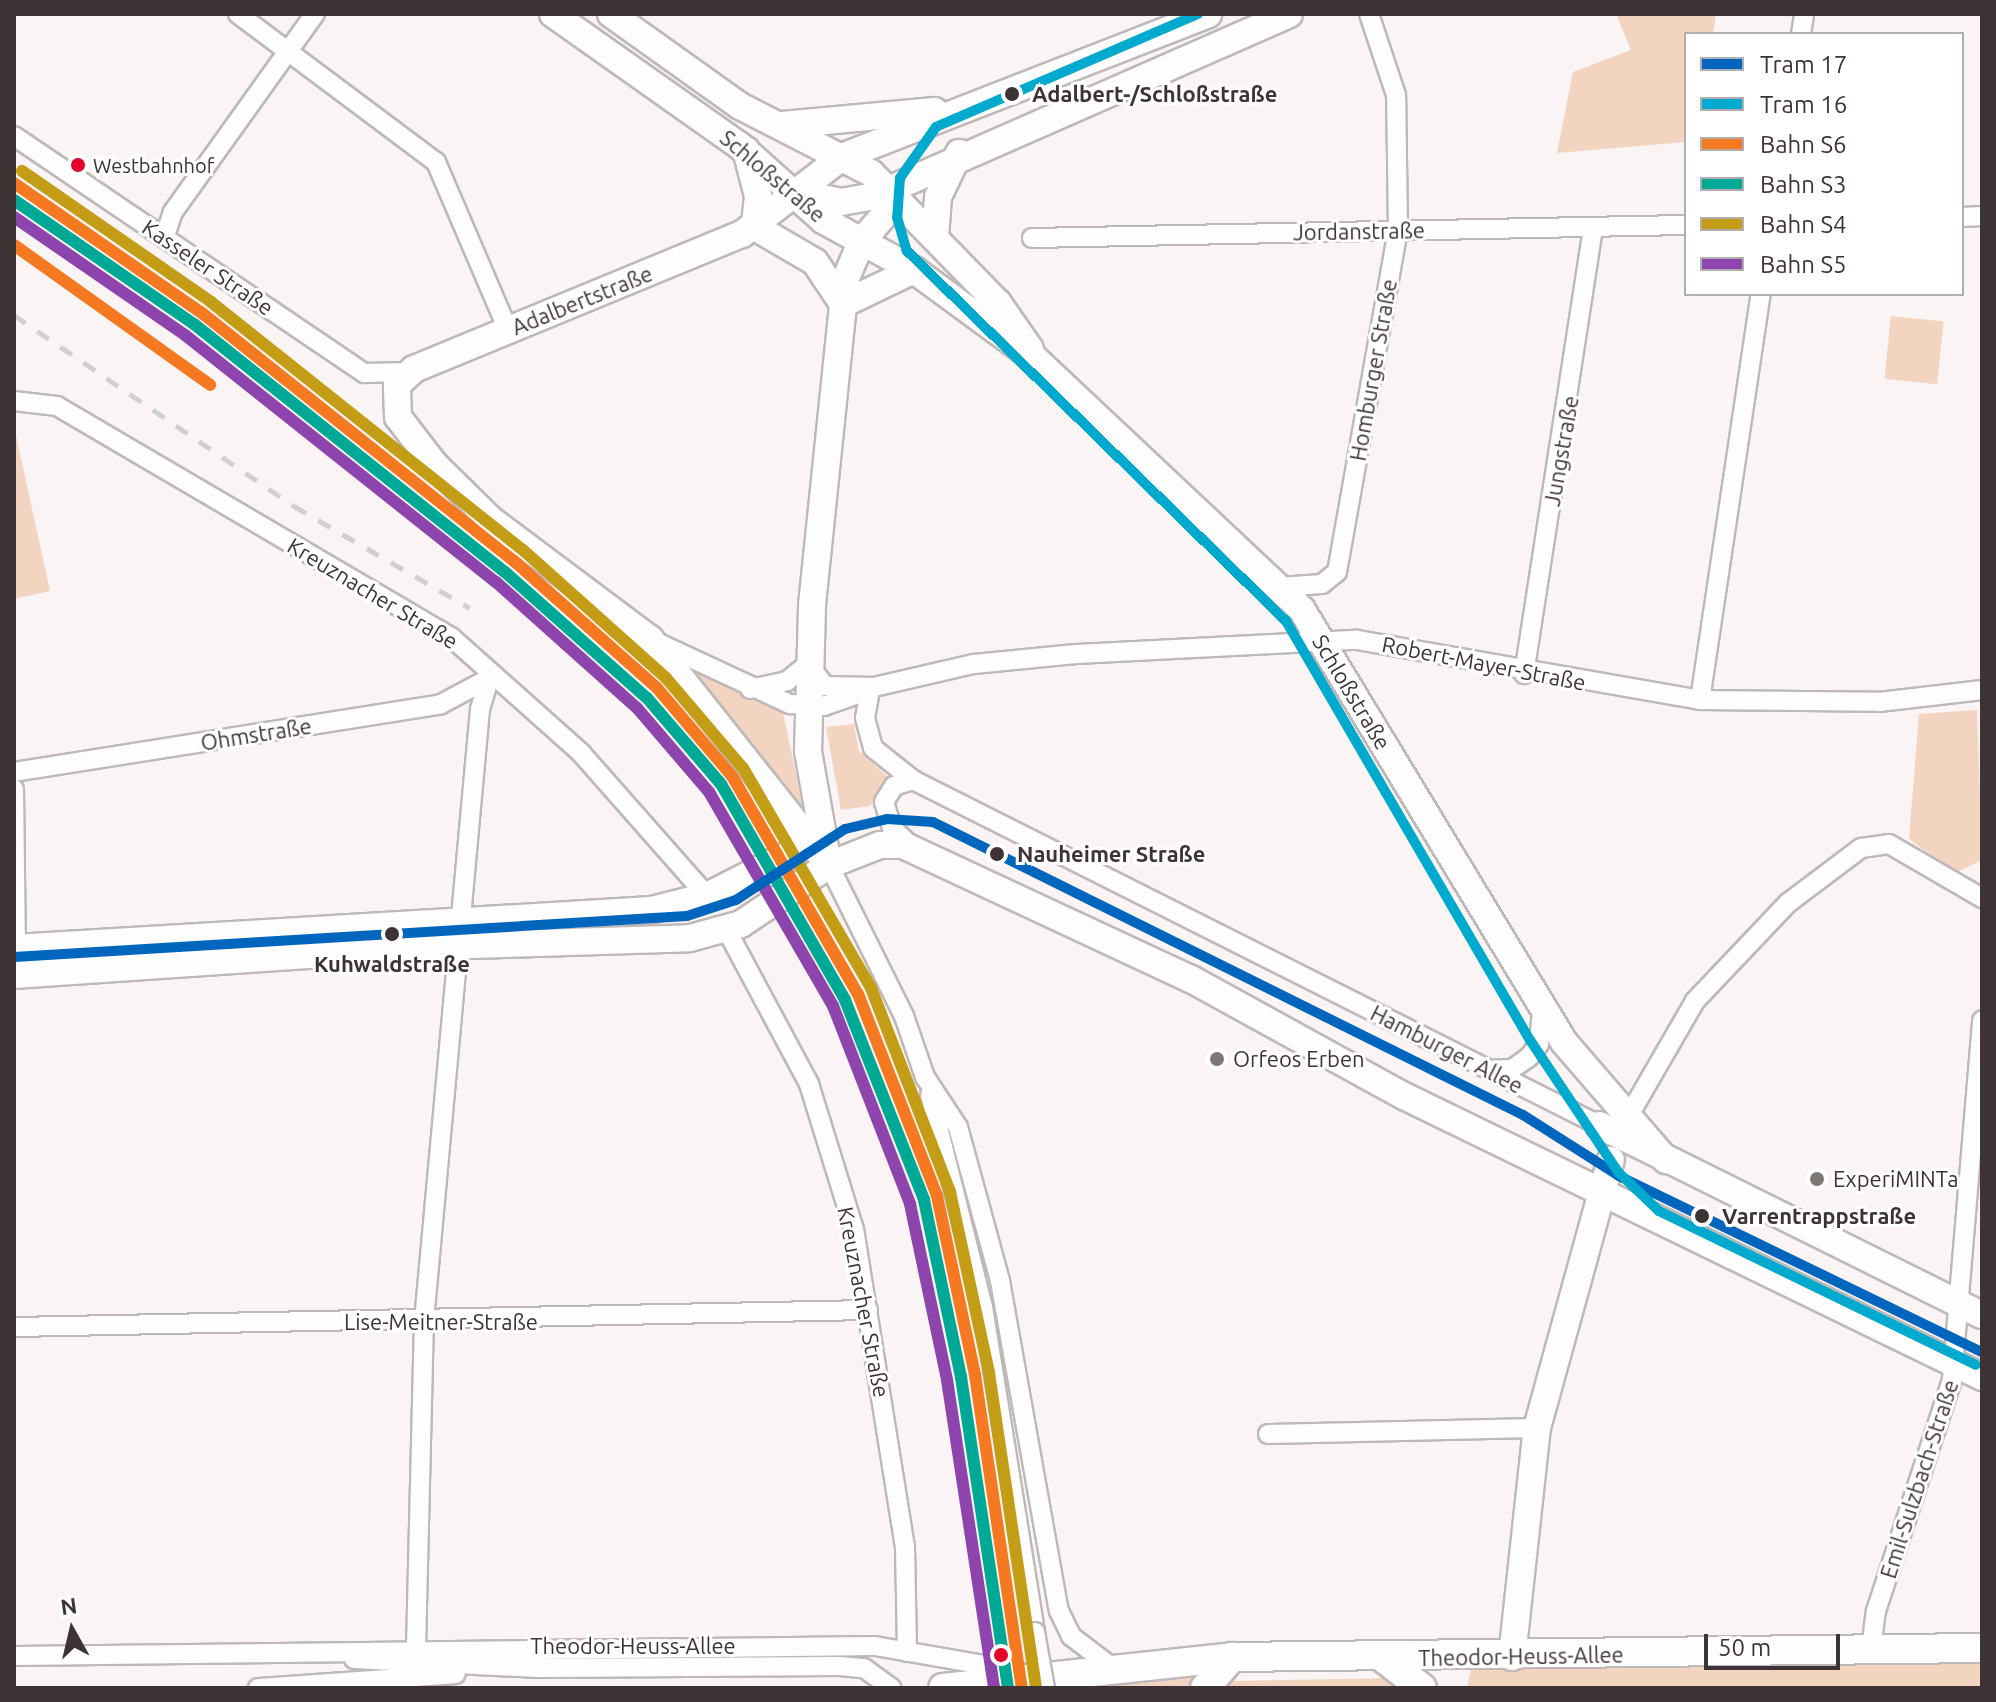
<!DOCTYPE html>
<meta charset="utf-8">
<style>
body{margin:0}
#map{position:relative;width:1996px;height:1702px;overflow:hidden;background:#faf4f4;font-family:Ubuntu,sans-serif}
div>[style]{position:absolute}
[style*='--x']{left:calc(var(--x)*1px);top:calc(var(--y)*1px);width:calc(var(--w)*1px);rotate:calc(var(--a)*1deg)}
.green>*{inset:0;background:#f2d4c0;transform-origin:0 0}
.roads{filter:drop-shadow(2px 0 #bfb8b8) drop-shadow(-2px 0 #bfb8b8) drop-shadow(0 2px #bfb8b8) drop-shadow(0 -2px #bfb8b8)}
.street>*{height:18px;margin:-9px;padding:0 9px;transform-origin:9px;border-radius:9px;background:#fefdfd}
.secondary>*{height:26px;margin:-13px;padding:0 13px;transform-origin:13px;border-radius:13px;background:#fefdfd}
.primary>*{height:28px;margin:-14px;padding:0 14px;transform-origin:14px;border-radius:14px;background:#fefdfd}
.rail>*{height:5px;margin-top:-2.5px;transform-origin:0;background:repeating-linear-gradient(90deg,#d1cfcf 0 14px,transparent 0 28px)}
.bridges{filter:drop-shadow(2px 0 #bfb8b8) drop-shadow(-2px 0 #bfb8b8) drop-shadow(0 2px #bfb8b8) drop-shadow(0 -2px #bfb8b8)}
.street-bridge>*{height:18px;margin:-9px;padding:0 9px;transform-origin:9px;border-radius:9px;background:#fefdfd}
.rail-1>*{height:12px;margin:-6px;padding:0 6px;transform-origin:6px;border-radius:6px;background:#f57921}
.rail-2>*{height:12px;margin:-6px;padding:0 6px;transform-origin:6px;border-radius:6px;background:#00a896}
.rail-3>*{height:12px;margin:-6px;padding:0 6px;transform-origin:6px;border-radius:6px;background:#c49d16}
.rail-4>*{height:12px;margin:-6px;padding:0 6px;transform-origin:6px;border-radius:6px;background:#8e44ad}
.tram-1>*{height:10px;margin:-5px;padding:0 5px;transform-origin:5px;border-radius:5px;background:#0065bd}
.tram-2>*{height:10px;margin:-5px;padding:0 5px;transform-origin:5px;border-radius:5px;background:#00a9ce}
.dots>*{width:22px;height:22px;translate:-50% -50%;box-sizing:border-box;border:4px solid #fff;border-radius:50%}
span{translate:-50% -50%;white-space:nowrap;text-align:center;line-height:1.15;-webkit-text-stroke:6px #fff;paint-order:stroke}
.bus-label{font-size:20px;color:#3e3334}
.left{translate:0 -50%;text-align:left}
.stop-label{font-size:22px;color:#3e3334;font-weight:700}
.street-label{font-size:22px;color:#3e3334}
.poi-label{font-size:22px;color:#3e3334}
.frame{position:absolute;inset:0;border:16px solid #3e3334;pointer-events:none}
.legend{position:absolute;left:1684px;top:32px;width:280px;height:264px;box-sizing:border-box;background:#fff;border:2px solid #b2adae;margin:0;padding:10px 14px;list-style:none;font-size:24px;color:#3e3334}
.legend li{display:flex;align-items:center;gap:16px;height:40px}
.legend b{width:40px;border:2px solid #b2adae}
.north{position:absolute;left:32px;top:1590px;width:80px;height:80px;-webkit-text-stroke:6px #fff;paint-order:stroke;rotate:352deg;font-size:22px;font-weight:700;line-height:32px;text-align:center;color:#3e3334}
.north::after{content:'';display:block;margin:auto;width:28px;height:36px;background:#3e3334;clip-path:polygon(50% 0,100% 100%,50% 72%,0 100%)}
.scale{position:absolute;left:1704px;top:1634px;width:136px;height:36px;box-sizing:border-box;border:4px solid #3e3334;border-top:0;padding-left:10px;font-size:24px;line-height:28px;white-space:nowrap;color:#3e3334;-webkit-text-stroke:6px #fff;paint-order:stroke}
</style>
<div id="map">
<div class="green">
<div style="clip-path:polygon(1616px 14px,1716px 14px,1713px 34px,1686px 34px,1686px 142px,1557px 153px,1573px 72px,1631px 50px)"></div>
<div style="left:1891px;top:316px;width:53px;height:63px;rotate:6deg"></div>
<div style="clip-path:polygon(14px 426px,50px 591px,14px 599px)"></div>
<div style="clip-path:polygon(690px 665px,783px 712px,802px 804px,797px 807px)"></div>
<div style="clip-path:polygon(1977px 710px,1982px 860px,1955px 873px,1909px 839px,1919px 714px)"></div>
<div style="clip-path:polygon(854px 724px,859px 751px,891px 780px,870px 806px,841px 810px,826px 727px)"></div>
<div style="clip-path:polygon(1982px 1661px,1982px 1688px,1467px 1688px,1471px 1669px)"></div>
<div style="clip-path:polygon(1205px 1674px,1194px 1688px,1082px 1688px,1119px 1683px)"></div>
<div style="clip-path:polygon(1393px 1678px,1407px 1688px,1220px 1688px,1230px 1681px)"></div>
</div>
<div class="roads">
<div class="street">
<div style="--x:238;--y:14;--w:247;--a:36.8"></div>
<div style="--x:436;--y:162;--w:183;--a:66.8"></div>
<div style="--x:1801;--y:34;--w:20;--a:-81"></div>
<div style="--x:14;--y:136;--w:423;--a:34.1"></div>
<div style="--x:364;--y:373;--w:45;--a:-1.3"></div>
<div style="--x:1962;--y:217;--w:20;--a:-3"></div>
<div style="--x:165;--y:236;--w:25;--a:-72"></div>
<div style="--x:173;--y:212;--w:244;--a:-54.4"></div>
<div style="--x:1032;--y:238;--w:654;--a:-1.14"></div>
<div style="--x:14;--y:401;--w:43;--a:6.6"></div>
<div style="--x:57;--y:406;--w:457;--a:30.4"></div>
<div style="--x:451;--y:637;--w:174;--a:41.7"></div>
<div style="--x:581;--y:753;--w:191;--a:48.6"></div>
<div style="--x:1279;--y:587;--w:43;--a:-4"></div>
<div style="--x:1322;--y:584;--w:19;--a:-39"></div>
<div style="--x:1337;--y:572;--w:347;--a:-79.9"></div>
<div style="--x:1398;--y:230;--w:135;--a:-90.8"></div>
<div style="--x:1396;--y:95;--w:85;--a:-108.4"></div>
<div style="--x:654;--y:641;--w:150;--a:24.9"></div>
<div style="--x:790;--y:704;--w:34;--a:3"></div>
<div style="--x:824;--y:706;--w:42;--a:-19.3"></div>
<div style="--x:1524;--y:674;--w:452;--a:-81.2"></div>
<div style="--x:750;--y:689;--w:38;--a:-12"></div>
<div style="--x:787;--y:681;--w:27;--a:-39"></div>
<div style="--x:808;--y:664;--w:28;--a:52"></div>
<div style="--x:825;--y:686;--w:49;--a:1.2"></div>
<div style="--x:874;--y:687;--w:103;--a:-13"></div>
<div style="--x:974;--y:664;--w:102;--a:-5.6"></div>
<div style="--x:1076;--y:654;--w:281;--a:-2.9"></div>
<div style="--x:1357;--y:640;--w:348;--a:9.9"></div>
<div style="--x:1700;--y:700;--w:179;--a:0.6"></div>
<div style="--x:1879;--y:702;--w:104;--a:-6.6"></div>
<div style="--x:870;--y:690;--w:28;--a:100"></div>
<div style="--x:865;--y:718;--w:31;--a:75"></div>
<div style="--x:873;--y:748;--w:51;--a:38.7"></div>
<div style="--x:913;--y:780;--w:768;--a:26.7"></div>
<div style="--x:1700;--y:700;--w:411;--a:-81.5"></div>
<div style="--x:14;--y:772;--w:432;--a:-9"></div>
<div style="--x:441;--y:704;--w:53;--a:-28"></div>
<div style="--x:14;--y:789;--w:159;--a:89.3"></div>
<div style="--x:913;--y:848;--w:29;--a:-136"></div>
<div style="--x:892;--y:828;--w:27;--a:-107"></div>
<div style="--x:884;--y:802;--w:19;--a:-58"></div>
<div style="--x:894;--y:786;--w:20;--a:-18"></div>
<div style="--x:829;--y:865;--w:169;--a:63.6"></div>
<div style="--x:904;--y:1016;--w:65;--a:71"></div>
<div style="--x:925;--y:1077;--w:60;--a:56.6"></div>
<div style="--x:958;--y:1127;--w:160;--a:74.7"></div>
<div style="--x:1000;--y:1281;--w:335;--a:79.9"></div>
<div style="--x:1059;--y:1611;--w:28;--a:64"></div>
<div style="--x:1071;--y:1636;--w:53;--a:37.3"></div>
<div style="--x:726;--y:929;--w:176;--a:61.8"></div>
<div style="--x:809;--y:1084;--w:152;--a:72.8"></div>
<div style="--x:854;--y:1229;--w:321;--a:80.9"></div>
<div style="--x:905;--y:1546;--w:106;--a:88.9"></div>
<div style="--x:1490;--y:1070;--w:22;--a:-3"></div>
<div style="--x:1512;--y:1069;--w:21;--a:-35"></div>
<div style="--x:1529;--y:1057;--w:16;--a:-52"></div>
<div style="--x:1539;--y:1044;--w:35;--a:-85"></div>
<div style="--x:930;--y:1095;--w:219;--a:76"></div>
<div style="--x:983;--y:1307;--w:329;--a:80.9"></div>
<div style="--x:1624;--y:1124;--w:142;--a:-60"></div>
<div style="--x:1695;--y:1001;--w:135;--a:-46.5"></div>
<div style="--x:1788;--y:903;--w:91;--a:-37"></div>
<div style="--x:1861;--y:848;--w:28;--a:-8"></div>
<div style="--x:1889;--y:844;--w:108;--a:30.1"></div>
<div style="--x:14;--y:1327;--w:854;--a:-1.14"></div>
<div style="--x:1268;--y:1434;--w:269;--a:-1.3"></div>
<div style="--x:416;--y:1647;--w:326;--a:-88.6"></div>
<div style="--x:424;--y:1321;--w:615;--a:-84.77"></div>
<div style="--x:480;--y:709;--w:34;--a:-73"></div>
<div style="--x:1871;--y:1650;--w:39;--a:-83"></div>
<div style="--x:1876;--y:1611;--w:243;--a:-71.8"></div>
<div style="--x:1952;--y:1380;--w:361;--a:-85.2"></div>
<div style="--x:14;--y:1656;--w:861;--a:-0.67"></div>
<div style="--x:875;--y:1646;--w:145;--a:9.9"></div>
<div style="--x:354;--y:1659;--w:185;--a:2.8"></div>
<div style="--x:539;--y:1668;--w:300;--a:-0.4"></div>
<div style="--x:839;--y:1666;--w:25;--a:5"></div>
<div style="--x:864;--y:1668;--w:34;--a:36"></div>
<div style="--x:258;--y:1688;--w:198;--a:-4"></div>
</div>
<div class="secondary">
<div style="--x:553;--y:14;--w:229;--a:35.2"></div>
<div style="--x:740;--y:146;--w:111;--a:41.7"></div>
<div style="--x:823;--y:220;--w:104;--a:28.8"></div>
<div style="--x:914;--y:270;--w:150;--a:36.3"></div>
<div style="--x:1035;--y:359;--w:366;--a:43.2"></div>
<div style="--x:1302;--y:610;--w:505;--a:58.76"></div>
<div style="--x:1564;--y:1042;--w:156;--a:49.2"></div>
<div style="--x:611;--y:14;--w:158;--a:35.5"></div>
<div style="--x:740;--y:106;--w:147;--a:27.1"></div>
<div style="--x:871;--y:173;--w:182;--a:45.7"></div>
<div style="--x:998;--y:303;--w:56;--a:55.2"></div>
<div style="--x:782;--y:125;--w:153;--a:-5.3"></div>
<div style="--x:746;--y:150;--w:48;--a:75.4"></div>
<div style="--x:758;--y:196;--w:31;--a:96"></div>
<div style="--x:795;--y:192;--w:47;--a:12.3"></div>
<div style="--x:841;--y:202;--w:35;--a:-10"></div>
<div style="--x:875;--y:196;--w:452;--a:-23.7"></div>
<div style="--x:755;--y:227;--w:69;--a:30.3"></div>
<div style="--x:815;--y:262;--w:50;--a:56.3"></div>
<div style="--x:843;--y:304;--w:79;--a:-25.6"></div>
<div style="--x:935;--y:238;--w:41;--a:-85.8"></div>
<div style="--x:938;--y:197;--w:49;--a:-64.5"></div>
<div style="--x:827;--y:859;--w:110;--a:-100"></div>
<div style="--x:808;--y:751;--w:146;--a:-88.4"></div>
<div style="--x:812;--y:605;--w:329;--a:-84.1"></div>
<div style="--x:846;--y:278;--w:39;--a:-67"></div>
<div style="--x:861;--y:242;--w:48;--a:-49.3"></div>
<div style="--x:892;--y:206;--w:16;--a:-94"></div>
<div style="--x:829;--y:865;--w:288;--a:-128.4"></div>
<div style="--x:650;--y:639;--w:197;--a:-143.2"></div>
<div style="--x:492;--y:521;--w:81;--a:-135.5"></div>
<div style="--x:434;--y:464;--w:59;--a:-127.5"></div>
<div style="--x:398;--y:417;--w:32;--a:-92"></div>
<div style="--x:397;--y:385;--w:23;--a:-43"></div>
<div style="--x:414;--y:369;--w:355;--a:-22.4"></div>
<div style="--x:742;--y:234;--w:126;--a:-37.6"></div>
<div style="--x:842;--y:157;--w:393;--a:-21.3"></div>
<div style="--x:14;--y:948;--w:638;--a:-3.41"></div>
<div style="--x:651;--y:910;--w:58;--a:-14"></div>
<div style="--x:707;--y:896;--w:114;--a:-27"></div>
<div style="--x:14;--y:975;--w:427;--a:-3.9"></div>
<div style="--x:440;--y:946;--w:250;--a:-1.8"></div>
<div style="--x:690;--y:938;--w:53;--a:-15.4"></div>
<div style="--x:741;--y:924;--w:106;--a:-33.8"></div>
<div style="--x:829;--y:865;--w:55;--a:-21.4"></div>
<div style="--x:880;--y:845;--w:23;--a:0"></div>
<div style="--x:903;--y:845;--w:318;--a:25"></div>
<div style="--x:1191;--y:979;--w:243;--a:28.8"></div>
<div style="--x:1404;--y:1096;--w:643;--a:25.93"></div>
<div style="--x:1599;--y:1125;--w:428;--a:26.4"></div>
<div style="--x:1512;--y:1657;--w:230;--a:-83.8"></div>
<div style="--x:1537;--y:1428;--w:278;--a:-74.6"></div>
</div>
<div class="primary">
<div style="--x:1383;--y:1658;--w:49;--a:37.6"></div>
<div style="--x:943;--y:1688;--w:291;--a:-6.1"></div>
<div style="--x:1232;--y:1657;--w:750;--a:-0.69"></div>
<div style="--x:1205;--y:1688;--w:41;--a:-48.9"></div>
</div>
</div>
<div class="rail">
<div style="--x:14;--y:315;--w:339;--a:34.3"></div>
<div style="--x:294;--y:506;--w:203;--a:30.1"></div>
</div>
<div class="bridges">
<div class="street-bridge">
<div style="--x:1035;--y:1632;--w:57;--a:79.9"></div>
</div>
</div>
<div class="rail-1">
<div style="--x:14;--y:183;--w:229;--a:34.7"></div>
<div style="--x:202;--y:313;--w:399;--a:38.5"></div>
<div style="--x:514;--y:561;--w:191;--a:41.6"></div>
<div style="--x:657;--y:688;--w:116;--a:49.6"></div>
<div style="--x:732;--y:776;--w:252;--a:60"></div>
<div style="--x:858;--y:994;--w:217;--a:68.6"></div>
<div style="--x:937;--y:1196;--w:183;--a:78"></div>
<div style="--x:975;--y:1375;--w:317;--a:81.5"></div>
<div style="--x:14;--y:245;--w:241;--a:35.5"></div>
</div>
<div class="rail-2">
<div style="--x:14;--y:200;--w:219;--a:34.6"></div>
<div style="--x:194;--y:324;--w:398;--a:38.6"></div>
<div style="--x:505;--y:572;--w:190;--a:41.6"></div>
<div style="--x:647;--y:698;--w:113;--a:49.3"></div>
<div style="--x:721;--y:784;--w:249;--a:60.1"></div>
<div style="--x:845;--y:1000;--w:215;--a:68.4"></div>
<div style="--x:924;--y:1200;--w:181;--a:78.2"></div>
<div style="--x:961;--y:1377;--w:315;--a:81.4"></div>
</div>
<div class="rail-3">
<div style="--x:22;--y:171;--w:230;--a:34.7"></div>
<div style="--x:211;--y:302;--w:399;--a:38.5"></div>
<div style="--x:523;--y:550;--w:192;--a:41.8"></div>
<div style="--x:666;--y:678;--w:118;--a:49.5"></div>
<div style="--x:743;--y:768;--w:255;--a:59.8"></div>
<div style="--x:871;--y:988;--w:219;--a:68.8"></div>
<div style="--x:950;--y:1192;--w:185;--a:77.8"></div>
<div style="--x:989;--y:1373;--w:317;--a:81.5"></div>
</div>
<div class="rail-4">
<div style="--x:14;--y:217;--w:208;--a:34.6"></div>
<div style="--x:185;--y:335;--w:397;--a:38.5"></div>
<div style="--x:496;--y:582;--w:189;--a:41.8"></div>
<div style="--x:637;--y:708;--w:111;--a:49.4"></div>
<div style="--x:709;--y:792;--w:247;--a:59.9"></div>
<div style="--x:833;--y:1006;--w:212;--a:68.7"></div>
<div style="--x:910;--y:1204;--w:180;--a:78.1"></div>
<div style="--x:947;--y:1380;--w:312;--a:81.3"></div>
</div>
<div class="tram-1">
<div style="--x:14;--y:957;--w:674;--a:-3.49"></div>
<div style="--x:687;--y:916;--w:52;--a:-18.1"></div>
<div style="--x:736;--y:900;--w:130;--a:-33.1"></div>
<div style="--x:845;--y:829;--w:43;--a:-13.4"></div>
<div style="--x:887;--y:819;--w:46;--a:3.7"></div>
<div style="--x:933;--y:822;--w:659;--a:26.41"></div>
<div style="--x:1523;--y:1115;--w:114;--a:32.4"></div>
<div style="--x:1619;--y:1176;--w:403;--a:25.9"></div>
</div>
<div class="tram-2">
<div style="--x:1198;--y:14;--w:285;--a:156.7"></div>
<div style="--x:936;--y:127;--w:62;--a:125.2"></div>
<div style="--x:900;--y:178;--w:39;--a:94"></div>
<div style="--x:897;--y:217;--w:35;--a:74"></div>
<div style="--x:907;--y:251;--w:530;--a:44.31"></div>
<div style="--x:1286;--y:621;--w:485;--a:59.8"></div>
<div style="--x:1530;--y:1040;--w:159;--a:56.3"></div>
<div style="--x:1618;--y:1172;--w:57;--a:43.6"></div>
<div style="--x:1659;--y:1211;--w:352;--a:25.9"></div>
</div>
<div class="dots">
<div style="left:1012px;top:94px;background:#3e3334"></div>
<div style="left:78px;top:165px;background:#e4002b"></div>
<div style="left:997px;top:854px;background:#3e3334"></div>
<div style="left:392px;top:934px;background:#3e3334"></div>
<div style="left:1217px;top:1059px;background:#807777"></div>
<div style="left:1817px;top:1179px;background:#807777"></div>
<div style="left:1702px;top:1216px;background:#3e3334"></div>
<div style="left:1001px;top:1655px;background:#e4002b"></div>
</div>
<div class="bus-label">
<span class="left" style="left:93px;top:165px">Westbahnhof</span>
</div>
<div class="stop-label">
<span class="left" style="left:1032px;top:94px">Adalbert-/Schloßstraße</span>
<span class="left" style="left:1017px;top:854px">Nauheimer Straße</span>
<span style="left:392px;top:964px">Kuhwaldstraße</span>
<span class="left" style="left:1722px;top:1216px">Varrentrappstraße</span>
</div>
<div class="street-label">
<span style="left:773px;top:176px;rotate:40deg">Schloßstraße</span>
<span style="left:1359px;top:231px;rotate:-1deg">Jordanstraße</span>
<span style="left:208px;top:267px;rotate:34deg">Kasseler Straße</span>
<span style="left:582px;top:300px;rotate:-22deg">Adalbertstraße</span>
<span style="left:1373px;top:370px;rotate:-80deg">Homburger Straße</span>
<span style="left:1561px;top:451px;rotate:-80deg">Jungstraße</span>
<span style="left:373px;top:593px;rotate:31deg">Kreuznacher Straße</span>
<span style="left:1484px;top:663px;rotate:11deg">Robert-Mayer-Straße</span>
<span style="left:1352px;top:692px;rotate:59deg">Schloßstraße</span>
<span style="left:256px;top:734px;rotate:-9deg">Ohmstraße</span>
<span style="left:1447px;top:1049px;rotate:27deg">Hamburger Allee</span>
<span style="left:864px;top:1302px;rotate:79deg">Kreuznacher Straße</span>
<span style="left:441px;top:1322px">Lise-Meitner-Straße</span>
<span style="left:1919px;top:1479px;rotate:-72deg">Emil-Sulzbach-Straße</span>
<span style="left:633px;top:1646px">Theodor-Heuss-Allee</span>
<span style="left:1521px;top:1656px;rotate:-1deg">Theodor-Heuss-Allee</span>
</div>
<div class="poi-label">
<span class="left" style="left:1233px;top:1059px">Orfeos Erben</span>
<span class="left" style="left:1833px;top:1179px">ExperiMINTa</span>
</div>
<div class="frame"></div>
<ul class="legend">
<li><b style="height:10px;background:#0065bd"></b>Tram 17</li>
<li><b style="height:10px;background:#00a9ce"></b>Tram 16</li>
<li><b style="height:10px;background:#f57921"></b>Bahn S6</li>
<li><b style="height:10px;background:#00a896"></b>Bahn S3</li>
<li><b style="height:10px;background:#c49d16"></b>Bahn S4</li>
<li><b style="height:10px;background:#8e44ad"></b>Bahn S5</li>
</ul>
<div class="north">N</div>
<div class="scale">50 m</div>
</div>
